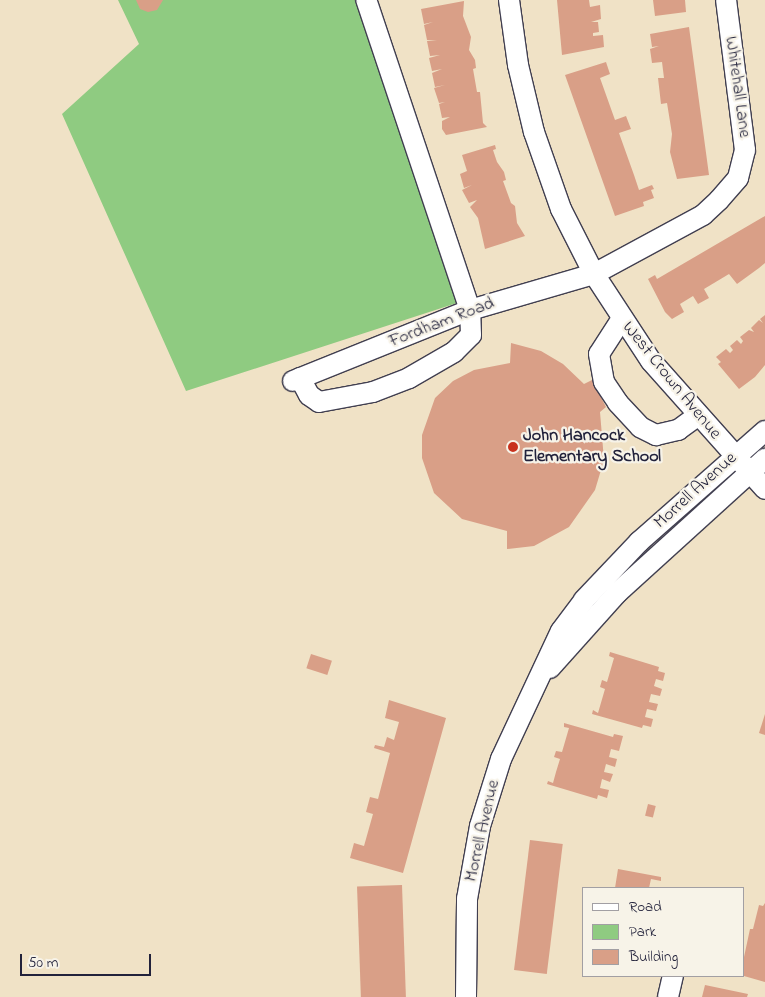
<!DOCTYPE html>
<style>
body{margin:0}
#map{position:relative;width:765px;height:997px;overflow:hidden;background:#f0e2c6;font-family:"Indie Flower",sans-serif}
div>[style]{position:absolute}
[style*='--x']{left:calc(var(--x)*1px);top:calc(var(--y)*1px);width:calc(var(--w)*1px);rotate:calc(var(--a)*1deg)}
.green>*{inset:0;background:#8fcb81}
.building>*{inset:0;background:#d99f87;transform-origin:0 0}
.roads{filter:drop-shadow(1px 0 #413f50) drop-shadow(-1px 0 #413f50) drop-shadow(0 1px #413f50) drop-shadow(0 -1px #413f50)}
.minor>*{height:20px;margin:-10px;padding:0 10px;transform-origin:10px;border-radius:10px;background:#fff}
.dots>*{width:14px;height:14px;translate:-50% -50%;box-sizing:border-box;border:2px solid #f7f3e8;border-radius:50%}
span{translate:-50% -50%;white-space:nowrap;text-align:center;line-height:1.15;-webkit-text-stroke:4.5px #f7f3e8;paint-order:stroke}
.street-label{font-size:18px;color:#22223b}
.poi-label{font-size:18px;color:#22223b;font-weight:700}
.left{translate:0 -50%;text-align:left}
.legend{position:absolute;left:582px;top:887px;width:162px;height:90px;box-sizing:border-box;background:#f7f3e8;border:1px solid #a29fa3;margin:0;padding:6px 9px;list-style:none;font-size:15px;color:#22223b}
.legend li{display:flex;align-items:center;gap:10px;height:25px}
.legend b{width:25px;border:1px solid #a29fa3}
.scale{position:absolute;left:20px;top:954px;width:131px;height:22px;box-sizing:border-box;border:2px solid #22223b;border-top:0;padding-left:6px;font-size:15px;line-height:18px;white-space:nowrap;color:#22223b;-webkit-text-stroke:4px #f7f3e8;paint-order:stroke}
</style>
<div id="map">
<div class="green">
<div style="clip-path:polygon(118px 0,360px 0,460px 302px,186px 391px,62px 114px,139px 44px)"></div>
</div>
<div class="building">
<div style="clip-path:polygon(136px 0,163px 0,157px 10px,148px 12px,140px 9px)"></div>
<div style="clip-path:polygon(557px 0,589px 0,590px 7px,600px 5px,601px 19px,591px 22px,598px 22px,599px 32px,593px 33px,593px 36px,603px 35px,604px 47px,562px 55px)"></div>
<div style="clip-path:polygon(653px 0,685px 0,686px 12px,655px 16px)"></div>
<div style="clip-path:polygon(464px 1px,463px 16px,471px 37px,469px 50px,475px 60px,476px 68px,473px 69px,477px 92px,480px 92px,483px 123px,487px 127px,446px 135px,442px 129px,442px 121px,450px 117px,442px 118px,439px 104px,445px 102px,439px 103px,434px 88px,445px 85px,435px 87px,432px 73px,442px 69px,432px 71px,429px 58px,440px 55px,430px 56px,427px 41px,437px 40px,427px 40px,424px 25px,433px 22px,424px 24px,421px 9px)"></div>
<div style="clip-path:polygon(689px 27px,709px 175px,677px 179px,670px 152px,672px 134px,667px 103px,661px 104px,658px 78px,664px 78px,662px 62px,652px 63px,650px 49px,659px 46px,652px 47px,650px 34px)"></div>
<div style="clip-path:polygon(606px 62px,610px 74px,600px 78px,615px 120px,626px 116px,631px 129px,619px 133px,634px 175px,639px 190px,652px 185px,654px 189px,651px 190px,654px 198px,643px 202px,644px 206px,615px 216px,565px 75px)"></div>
<div style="clip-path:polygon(495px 145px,496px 149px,493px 150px,497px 162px,504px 172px,506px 180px,503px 181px,511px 203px,515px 206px,517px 223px,525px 236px,485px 249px,478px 218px,470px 207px,477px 200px,469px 203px,462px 190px,472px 185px,464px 188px,460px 174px,467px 171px,462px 155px)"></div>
<div style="clip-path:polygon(765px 216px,765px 263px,759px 268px,737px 284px,729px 274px,704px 289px,709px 298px,698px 304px,693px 296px,680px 304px,684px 312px,672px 319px,665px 312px,648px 279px,655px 275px,657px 279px)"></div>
<div style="clip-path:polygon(765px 315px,765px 365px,755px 377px,739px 389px,718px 364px,721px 362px,716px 357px,726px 349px,730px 353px,733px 350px,730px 346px,737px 340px,741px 344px,743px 341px,740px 337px,749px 330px,754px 332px,751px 328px,759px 320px,763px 323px,760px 319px)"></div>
<div style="clip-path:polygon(511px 343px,541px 351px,563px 364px,584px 384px,592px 380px,606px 407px,600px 412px,604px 460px,595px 490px,569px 527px,534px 546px,507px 549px,507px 531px,462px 519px,434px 493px,422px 458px,422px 435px,435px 398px,453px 381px,474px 370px,510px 363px)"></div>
<div style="clip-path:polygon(610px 652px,659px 667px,658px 671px,665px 673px,663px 681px,656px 679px,654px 686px,662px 689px,660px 696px,651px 694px,649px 702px,658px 704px,656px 711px,647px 709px,645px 717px,653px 719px,651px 727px,643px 725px,642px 728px,592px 714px,593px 710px,598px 713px,605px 689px,600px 687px,602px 680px,607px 682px,614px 658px,609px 656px)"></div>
<div style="left:311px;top:654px;width:22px;height:15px;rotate:18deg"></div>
<div style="clip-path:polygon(389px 700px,446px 718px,403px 873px,350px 858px,354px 843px,364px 846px,373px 814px,366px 812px,370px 797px,378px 799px,390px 753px,374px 748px,375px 745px,384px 747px,387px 737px,394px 740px,399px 722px,385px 718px)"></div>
<div style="clip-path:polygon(765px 714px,765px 735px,759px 733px)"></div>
<div style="clip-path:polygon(564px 723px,613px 737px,614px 734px,623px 736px,619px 751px,611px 749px,609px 757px,617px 759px,615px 767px,606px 764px,604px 772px,613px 774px,610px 782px,602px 779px,600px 788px,609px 790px,607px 798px,598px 795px,597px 799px,547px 784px,548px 781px,553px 783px,556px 772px,560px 759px,554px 757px,556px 751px,562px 752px,569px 728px,564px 727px)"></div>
<div style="left:648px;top:804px;width:8px;height:12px;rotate:14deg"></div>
<div style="left:530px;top:840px;width:33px;height:131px;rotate:7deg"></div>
<div style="clip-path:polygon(618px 869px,661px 877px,661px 881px,651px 879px,649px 888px,615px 888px)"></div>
<div style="left:402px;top:885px;width:112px;height:45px;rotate:88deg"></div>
<div style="clip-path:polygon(765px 903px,765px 982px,744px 976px,744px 957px,750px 929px,753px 929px,759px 905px,763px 906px)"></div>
<div style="clip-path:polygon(705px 985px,748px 994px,747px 997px,702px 997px)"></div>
</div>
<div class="roads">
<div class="minor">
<div style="--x:509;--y:0;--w:66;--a:82.1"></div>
<div style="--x:518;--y:65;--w:69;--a:76.6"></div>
<div style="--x:534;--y:132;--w:82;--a:70.7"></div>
<div style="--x:561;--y:209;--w:73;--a:63.1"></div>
<div style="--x:594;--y:274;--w:104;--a:56.8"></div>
<div style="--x:651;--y:361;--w:171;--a:48.3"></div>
<div style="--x:621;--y:320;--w:40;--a:122.9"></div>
<div style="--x:599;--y:354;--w:28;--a:80"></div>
<div style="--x:604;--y:382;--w:25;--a:56"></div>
<div style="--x:618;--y:403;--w:33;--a:47"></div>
<div style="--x:640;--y:427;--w:18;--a:27"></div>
<div style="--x:656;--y:435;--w:23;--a:-13"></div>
<div style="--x:678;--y:430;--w:24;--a:-36"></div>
<div style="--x:300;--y:378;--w:19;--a:62"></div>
<div style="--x:309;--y:395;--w:12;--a:35"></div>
<div style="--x:319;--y:402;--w:55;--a:-10.5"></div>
<div style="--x:373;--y:392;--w:39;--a:-21"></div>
<div style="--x:409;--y:378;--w:52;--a:-30"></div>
<div style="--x:454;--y:352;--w:24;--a:-45"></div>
<div style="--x:471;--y:335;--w:25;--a:-92"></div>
<div style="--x:470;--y:310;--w:327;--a:-108.5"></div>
<div style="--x:293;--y:381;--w:191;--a:-21.9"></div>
<div style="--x:470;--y:310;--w:129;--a:-16.2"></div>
<div style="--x:594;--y:274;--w:124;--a:-28.4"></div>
<div style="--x:703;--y:215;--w:22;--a:-43"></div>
<div style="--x:719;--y:200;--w:29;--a:-49"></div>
<div style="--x:738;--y:178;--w:29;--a:-76"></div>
<div style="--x:745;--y:150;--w:151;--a:-97.2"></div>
<div style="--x:550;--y:668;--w:101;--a:-48.2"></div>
<div style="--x:617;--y:593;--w:200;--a:-42.2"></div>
<div style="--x:466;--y:997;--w:98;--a:-89.4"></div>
<div style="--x:467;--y:899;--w:74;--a:-79.9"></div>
<div style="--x:480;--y:826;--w:70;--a:-72.6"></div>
<div style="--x:501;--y:759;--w:141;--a:-64.9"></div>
<div style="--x:561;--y:631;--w:39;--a:-53"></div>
<div style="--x:584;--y:600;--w:80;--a:-46.5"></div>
<div style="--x:639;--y:542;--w:168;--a:-41.4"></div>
<div style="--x:668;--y:997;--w:22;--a:-77"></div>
</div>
</div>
<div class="dots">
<div style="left:513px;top:447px;background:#c8321e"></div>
</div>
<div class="street-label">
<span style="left:737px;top:87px;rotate:82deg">Whitehall Lane</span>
<span style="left:442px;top:323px;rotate:-21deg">Fordham Road</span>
<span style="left:671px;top:381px;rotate:51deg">West Crown Avenue</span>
<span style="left:696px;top:491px;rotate:-42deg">Morrell Avenue</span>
<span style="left:483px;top:831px;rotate:-77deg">Morrell Avenue</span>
</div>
<div class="poi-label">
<span class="left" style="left:523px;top:447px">John Hancock<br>Elementary School</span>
</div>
<ul class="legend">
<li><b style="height:6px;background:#fff"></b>Road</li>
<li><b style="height:14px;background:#8fcb81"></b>Park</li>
<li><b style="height:14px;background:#d99f87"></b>Building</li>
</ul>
<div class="scale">50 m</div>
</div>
